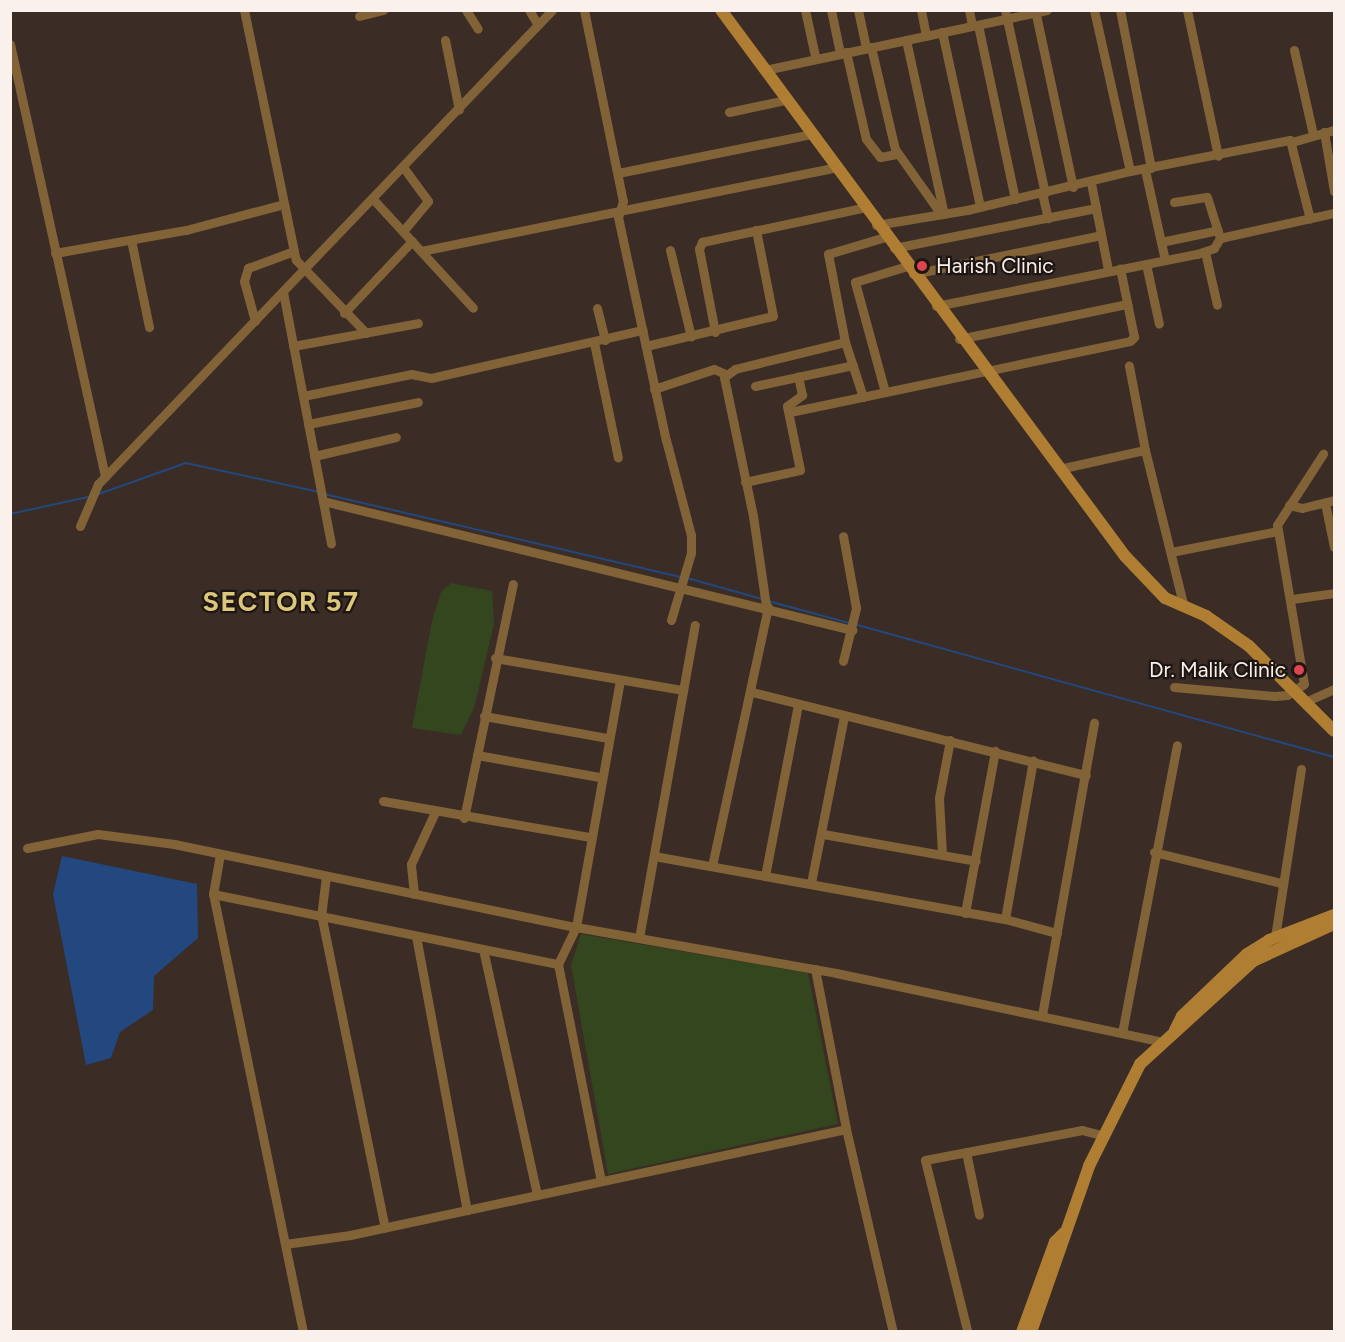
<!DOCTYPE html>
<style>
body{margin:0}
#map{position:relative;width:1345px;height:1342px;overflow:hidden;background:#3b2c26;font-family:Figtree,sans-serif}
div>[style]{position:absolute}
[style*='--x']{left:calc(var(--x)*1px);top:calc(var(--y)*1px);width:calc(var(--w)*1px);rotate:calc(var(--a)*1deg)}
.green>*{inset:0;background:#34461d}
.water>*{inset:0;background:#22487f}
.stream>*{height:2px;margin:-1px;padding:0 1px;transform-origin:1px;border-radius:1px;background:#22487f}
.street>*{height:9px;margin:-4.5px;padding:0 4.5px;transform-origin:4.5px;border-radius:4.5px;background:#826337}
.secondary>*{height:12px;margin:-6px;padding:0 6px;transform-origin:6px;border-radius:6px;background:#b07e33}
.dots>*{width:16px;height:16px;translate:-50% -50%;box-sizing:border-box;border:3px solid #1d1613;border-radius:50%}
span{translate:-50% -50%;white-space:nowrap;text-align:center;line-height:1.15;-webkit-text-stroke:4.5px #1d1613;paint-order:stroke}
.poi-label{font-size:21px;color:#faf0ec}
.left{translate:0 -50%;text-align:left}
.right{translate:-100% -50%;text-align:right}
.district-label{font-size:27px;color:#ddc77b;font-weight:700;letter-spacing:1.5px}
.frame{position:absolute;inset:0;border:12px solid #faf0ec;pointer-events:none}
</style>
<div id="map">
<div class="green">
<div style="clip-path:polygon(451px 583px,492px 591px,494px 624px,474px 708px,461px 735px,412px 728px,432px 621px,441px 592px)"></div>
<div style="clip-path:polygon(581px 934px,808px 973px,838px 1124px,608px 1174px,571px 965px)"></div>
</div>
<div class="water">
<div style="clip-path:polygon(62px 856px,197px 884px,198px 938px,154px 976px,153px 1010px,120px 1032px,111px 1058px,86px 1065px,53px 894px)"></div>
</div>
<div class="stream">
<div style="--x:324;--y:494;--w:367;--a:13.1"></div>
<div style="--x:96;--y:495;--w:96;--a:-19.6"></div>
<div style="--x:186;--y:463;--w:136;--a:12.3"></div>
<div style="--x:10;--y:514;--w:80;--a:-12.3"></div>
<div style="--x:687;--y:578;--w:78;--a:15.6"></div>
<div style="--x:768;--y:601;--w:84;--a:15.2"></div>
<div style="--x:854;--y:624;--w:498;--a:15.5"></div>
</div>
<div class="street">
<div style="--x:244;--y:10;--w:255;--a:78.3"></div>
<div style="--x:296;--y:260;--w:101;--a:46.2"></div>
<div style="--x:466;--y:10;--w:22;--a:58"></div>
<div style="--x:529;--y:10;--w:17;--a:59"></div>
<div style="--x:584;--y:10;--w:195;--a:78.5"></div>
<div style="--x:623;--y:201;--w:17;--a:107"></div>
<div style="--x:618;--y:217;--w:228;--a:77.9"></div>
<div style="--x:666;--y:440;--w:98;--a:75.3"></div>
<div style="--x:691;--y:535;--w:18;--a:90"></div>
<div style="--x:691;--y:553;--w:70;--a:106.6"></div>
<div style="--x:805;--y:10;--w:47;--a:77.7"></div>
<div style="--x:831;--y:10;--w:44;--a:78.2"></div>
<div style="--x:858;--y:10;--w:39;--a:78"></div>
<div style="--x:921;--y:10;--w:26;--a:79"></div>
<div style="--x:969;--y:10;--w:16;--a:79"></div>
<div style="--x:1005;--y:10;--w:187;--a:77.7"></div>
<div style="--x:1035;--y:10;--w:181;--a:77.9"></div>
<div style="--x:1094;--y:10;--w:165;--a:77.4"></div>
<div style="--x:1130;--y:171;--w:163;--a:-11"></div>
<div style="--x:1290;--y:140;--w:81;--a:75.8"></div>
<div style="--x:1120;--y:10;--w:161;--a:78.9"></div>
<div style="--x:1187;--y:10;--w:149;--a:78"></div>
<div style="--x:359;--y:16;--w:25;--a:-14"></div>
<div style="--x:978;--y:25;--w:178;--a:78"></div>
<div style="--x:942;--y:32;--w:179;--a:77.7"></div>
<div style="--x:445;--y:40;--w:71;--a:78.7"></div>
<div style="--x:906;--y:40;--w:178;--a:77.7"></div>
<div style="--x:10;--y:44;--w:443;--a:77.6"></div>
<div style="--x:871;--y:47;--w:105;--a:76.8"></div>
<div style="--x:895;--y:149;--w:80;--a:54.7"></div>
<div style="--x:1294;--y:50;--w:86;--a:77.3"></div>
<div style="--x:846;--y:52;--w:89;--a:77.1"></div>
<div style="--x:866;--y:139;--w:23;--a:52"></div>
<div style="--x:880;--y:157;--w:17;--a:-10"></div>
<div style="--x:765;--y:70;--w:288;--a:-12"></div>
<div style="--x:729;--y:112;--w:57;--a:-12.1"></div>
<div style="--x:1324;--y:132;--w:60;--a:80.4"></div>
<div style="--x:1292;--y:142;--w:44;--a:-15.9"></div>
<div style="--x:1145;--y:170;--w:92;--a:77.5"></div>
<div style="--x:618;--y:173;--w:197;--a:-11.4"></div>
<div style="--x:1091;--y:183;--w:89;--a:78.9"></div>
<div style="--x:1042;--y:193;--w:26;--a:77"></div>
<div style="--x:372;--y:198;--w:149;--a:47.4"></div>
<div style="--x:1174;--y:202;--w:33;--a:-9"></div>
<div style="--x:1207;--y:197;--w:43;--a:72.4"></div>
<div style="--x:876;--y:225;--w:92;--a:-9.4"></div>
<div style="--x:967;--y:210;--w:168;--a:-13.5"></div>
<div style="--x:403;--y:231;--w:39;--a:-50"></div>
<div style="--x:428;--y:201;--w:42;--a:-126.3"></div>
<div style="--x:131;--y:240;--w:89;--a:78.3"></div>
<div style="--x:1161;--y:242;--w:58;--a:-11.9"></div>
<div style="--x:894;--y:248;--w:206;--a:-11.2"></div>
<div style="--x:670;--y:250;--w:89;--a:76.4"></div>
<div style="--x:421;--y:251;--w:420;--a:-11.4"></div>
<div style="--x:1205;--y:252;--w:54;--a:77.2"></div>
<div style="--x:55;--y:253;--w:133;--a:-10"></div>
<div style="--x:186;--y:230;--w:101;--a:-14.9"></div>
<div style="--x:1146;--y:264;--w:61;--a:77.8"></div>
<div style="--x:913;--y:274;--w:192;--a:-11.7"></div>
<div style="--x:283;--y:292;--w:256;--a:79.2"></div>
<div style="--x:936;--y:306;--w:266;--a:-11.3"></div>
<div style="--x:1197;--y:254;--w:18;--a:-19"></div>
<div style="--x:1214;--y:248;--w:12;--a:-59"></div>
<div style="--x:1220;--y:238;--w:117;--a:-12.4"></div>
<div style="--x:597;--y:308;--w:33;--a:76"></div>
<div style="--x:344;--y:313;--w:99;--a:-46.6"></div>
<div style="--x:255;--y:321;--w:41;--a:-105.4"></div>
<div style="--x:244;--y:281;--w:14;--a:-73"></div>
<div style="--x:248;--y:268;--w:49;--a:-20.3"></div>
<div style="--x:715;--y:332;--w:85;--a:-100.9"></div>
<div style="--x:699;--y:249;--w:8;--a:-67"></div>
<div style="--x:702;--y:242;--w:164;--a:-12"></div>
<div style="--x:959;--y:339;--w:172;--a:-11.8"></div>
<div style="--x:594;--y:343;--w:117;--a:78.2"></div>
<div style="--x:293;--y:346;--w:127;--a:-10.4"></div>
<div style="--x:646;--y:346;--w:130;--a:-13.3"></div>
<div style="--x:773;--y:316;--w:88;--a:-101.2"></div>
<div style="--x:755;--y:386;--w:100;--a:-12.1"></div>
<div style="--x:654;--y:389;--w:63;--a:-18.4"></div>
<div style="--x:714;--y:369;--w:12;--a:24"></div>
<div style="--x:885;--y:392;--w:114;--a:-105.3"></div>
<div style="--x:855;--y:282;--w:54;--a:-17.1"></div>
<div style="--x:303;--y:396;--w:110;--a:-11.5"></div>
<div style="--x:411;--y:374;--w:20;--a:11"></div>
<div style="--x:431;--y:378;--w:217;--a:-12.8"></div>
<div style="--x:863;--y:397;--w:58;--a:-108.1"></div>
<div style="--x:845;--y:342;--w:90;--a:-100.9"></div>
<div style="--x:828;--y:254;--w:59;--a:-16.6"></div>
<div style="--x:790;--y:412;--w:347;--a:-11.8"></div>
<div style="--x:1130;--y:341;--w:6;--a:-45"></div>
<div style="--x:1134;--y:337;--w:70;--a:-101.5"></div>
<div style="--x:308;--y:424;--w:112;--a:-11.3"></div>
<div style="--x:1145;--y:450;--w:159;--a:76.1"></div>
<div style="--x:314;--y:456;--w:84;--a:-13"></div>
<div style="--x:1059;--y:469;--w:88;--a:-12.5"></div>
<div style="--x:1145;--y:450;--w:86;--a:-100.8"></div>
<div style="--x:745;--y:482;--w:56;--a:-12.3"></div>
<div style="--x:800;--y:470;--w:65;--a:-101.5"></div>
<div style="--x:787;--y:406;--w:19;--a:-36"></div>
<div style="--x:802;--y:395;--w:19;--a:-102"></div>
<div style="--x:323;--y:501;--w:545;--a:13.7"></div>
<div style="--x:1325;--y:503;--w:45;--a:78.4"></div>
<div style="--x:1289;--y:505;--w:13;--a:13"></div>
<div style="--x:1302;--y:508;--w:33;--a:-14"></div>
<div style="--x:80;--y:526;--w:46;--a:-66.8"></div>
<div style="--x:98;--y:484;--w:656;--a:-46.23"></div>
<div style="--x:1171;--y:552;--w:109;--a:-11.1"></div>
<div style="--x:1292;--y:599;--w:42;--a:-8.1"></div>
<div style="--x:766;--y:606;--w:91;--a:-98.2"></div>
<div style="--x:753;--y:516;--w:142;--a:-101.8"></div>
<div style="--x:724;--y:377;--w:14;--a:-36"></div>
<div style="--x:735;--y:369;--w:113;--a:-13.8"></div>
<div style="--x:495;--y:658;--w:191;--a:9.7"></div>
<div style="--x:843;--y:661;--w:55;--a:-76.2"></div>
<div style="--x:856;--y:608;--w:73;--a:-100.2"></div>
<div style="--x:1174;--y:687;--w:100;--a:5.1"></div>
<div style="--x:1274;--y:696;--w:13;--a:-4"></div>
<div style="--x:1287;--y:695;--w:20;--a:-33"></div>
<div style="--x:1304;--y:684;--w:161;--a:-99.6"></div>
<div style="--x:1277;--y:525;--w:85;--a:-57.1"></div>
<div style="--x:752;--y:692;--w:344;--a:14"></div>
<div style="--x:1307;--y:701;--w:30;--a:-24"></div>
<div style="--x:484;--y:716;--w:126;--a:10.1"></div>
<div style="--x:477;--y:755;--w:124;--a:10.2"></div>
<div style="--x:383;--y:801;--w:209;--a:9.9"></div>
<div style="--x:464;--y:818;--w:239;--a:-78.2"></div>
<div style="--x:823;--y:834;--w:155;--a:10"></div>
<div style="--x:27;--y:848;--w:72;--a:-11.2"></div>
<div style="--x:98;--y:834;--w:77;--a:7.5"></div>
<div style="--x:174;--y:844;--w:410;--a:11.7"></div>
<div style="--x:576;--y:927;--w:264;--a:10"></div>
<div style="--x:836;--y:973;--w:334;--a:11.9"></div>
<div style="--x:1154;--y:852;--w:131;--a:13.7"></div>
<div style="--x:942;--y:854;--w:56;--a:-93.1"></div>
<div style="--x:939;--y:798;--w:59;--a:-79.3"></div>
<div style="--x:654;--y:856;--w:357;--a:10.2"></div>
<div style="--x:1005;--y:919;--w:54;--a:15.1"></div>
<div style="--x:712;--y:866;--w:265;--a:-77.8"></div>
<div style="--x:326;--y:876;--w:38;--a:97"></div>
<div style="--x:321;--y:914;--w:320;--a:78.5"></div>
<div style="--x:765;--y:876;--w:175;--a:-79.1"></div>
<div style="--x:811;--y:883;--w:170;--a:-78.8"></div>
<div style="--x:213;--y:894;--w:39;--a:-80"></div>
<div style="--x:414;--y:894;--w:30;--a:-96"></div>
<div style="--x:411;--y:864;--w:57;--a:-65.2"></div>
<div style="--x:965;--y:913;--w:165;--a:-79.5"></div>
<div style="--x:1005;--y:919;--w:161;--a:-80"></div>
<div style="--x:416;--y:936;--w:279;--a:79.5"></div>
<div style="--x:1275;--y:937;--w:170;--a:-81.2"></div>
<div style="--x:639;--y:938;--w:318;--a:-79.9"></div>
<div style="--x:483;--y:949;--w:252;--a:77.6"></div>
<div style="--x:558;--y:964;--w:41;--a:-64.1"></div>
<div style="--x:576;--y:927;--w:251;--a:-79.9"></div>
<div style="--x:815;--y:969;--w:163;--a:79"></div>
<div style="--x:846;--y:1129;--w:208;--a:77"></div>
<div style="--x:1042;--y:1015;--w:297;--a:-79.9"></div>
<div style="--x:1122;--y:1033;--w:293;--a:-79.2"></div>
<div style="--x:966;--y:1152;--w:64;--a:78.3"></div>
<div style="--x:285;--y:1244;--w:66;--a:-7.9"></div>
<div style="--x:350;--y:1235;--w:507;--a:-12.06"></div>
<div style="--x:967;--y:1330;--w:175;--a:-103.9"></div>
<div style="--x:925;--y:1160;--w:160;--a:-10.8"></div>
<div style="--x:1082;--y:1130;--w:23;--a:15"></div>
<div style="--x:303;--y:1332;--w:447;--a:-101.6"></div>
<div style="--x:213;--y:894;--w:352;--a:11.5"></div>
<div style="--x:558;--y:964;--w:221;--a:78.8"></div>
</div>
<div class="secondary">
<div style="--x:721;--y:10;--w:679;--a:53.5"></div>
<div style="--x:1125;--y:556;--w:58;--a:46.4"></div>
<div style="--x:1165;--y:598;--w:45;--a:23.7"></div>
<div style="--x:1206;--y:616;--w:52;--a:34.9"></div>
<div style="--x:1249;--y:646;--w:120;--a:45"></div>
<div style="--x:1175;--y:1030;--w:16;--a:-63"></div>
<div style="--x:1182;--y:1016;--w:90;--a:-43.6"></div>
<div style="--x:1247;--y:954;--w:26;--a:-32"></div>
<div style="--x:1269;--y:940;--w:70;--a:-21"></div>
<div style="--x:1022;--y:1332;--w:96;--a:-69.9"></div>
<div style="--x:1055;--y:1242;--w:13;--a:-45"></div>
<div style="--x:1031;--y:1332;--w:176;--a:-70.7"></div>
<div style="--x:1089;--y:1166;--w:114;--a:-63.4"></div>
<div style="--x:1140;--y:1064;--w:153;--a:-42.3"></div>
<div style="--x:1253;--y:961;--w:89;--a:-24.6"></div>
</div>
<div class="dots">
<div style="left:922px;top:266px;background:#e0444e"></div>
<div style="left:1299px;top:670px;background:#e0444e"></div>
</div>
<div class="poi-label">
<span class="left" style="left:936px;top:266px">Harish Clinic</span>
<span class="right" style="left:1286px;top:670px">Dr. Malik Clinic</span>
</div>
<div class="district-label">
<span style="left:281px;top:602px">SECTOR 57</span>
</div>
<div class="frame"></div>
</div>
